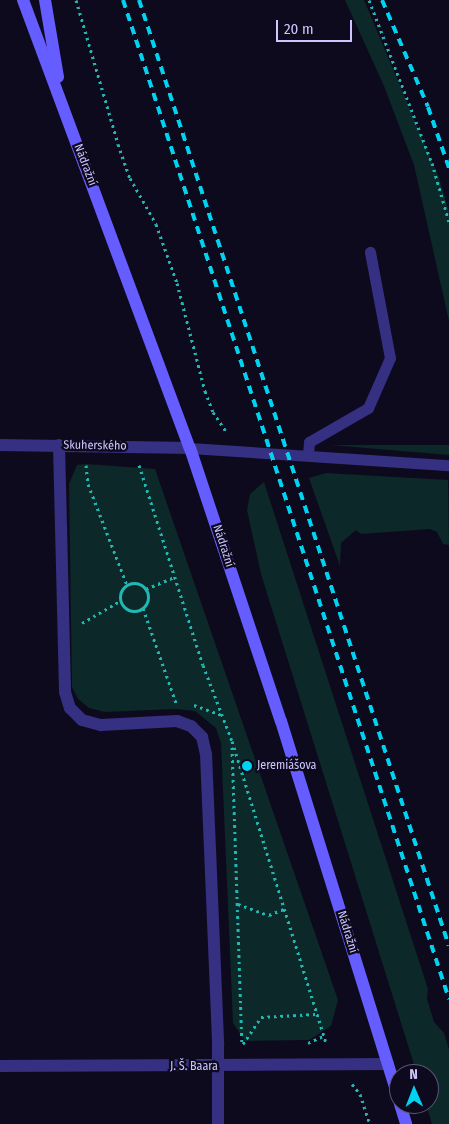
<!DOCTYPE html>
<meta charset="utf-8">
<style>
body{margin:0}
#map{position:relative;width:449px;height:1124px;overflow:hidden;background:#0e0a1d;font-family:"Fira Sans Condensed",sans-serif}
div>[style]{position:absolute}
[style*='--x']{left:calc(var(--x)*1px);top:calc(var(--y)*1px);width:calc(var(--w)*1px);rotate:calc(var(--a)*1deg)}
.green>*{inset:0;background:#0c2828}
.path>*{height:3px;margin-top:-1.5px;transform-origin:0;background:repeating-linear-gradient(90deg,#21b8b3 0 2.5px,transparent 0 6.5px)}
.path>.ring{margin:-1.5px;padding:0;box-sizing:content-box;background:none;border:3px solid #21b8b3;border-radius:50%}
.lane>*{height:11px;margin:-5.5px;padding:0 5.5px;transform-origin:5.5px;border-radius:5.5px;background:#353081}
.street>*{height:12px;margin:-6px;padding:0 6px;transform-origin:6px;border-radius:6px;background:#353081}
.secondary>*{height:12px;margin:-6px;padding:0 6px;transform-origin:6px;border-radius:6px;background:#655dff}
.rail>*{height:4px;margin-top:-2px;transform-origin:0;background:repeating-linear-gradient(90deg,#00d3f1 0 8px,transparent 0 14px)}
.dots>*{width:14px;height:14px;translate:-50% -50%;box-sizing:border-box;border:2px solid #0e0a1d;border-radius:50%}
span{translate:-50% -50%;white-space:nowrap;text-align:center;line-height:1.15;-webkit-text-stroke:4.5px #0e0a1d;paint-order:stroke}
.street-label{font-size:12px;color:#cec6ff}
.poi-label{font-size:12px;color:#cec6ff}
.left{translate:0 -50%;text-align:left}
.north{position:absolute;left:389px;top:1064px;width:50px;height:50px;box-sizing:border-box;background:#0e0a1d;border:1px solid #5b5577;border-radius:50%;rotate:359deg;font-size:14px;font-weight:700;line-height:20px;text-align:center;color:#cec6ff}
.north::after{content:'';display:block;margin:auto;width:18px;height:22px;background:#00d3f1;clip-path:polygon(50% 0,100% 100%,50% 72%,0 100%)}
.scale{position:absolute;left:276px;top:20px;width:76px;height:22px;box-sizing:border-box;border:2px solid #cec6ff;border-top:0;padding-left:6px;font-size:15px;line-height:18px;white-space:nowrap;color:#cec6ff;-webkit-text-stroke:4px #0e0a1d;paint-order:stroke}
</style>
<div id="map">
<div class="green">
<div style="clip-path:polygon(345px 0,364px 0,439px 178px,449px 212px,449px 321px,414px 165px,384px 86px)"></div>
<div style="clip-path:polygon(330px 445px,449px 445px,449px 455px)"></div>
<div style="clip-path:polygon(86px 464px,155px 469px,338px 1000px,331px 1026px,309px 1040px,245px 1041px,233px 1023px,221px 743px,216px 728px,195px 711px,176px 709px,105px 712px,89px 708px,78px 699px,72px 687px,69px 484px,77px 465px)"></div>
<div style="clip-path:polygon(326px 473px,448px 480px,449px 545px,443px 544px,437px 532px,430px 529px,361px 534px,356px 530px,341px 543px,340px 566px,309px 478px)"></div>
<div style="clip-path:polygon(264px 482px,428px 989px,427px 999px,434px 1022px,444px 1033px,449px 1050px,449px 1124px,432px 1124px,426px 1104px,429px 1104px,429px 1074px,417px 1074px,261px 574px,247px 510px,250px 494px)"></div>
</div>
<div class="path">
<div style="--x:76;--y:0;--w:150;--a:73.7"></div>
<div style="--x:118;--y:144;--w:36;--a:71"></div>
<div style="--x:130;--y:178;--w:53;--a:60.5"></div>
<div style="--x:156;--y:224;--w:63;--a:70.4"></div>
<div style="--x:177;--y:283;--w:112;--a:75.5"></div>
<div style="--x:205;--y:391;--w:22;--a:69"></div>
<div style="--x:213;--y:412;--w:23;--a:56"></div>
<div style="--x:369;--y:0;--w:175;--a:68.9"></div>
<div style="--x:432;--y:163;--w:61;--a:73.9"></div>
<div style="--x:86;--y:465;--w:19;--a:84"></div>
<div style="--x:88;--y:484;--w:108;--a:68.9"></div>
<div style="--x:139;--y:465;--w:210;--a:72.3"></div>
<div style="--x:203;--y:665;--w:81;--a:69.1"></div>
<div style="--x:232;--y:741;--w:315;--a:72.7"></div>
<div class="ring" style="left:120px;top:583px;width:25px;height:25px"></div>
<div style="--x:146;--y:589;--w:30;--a:-23"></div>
<div style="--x:143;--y:608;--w:101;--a:70.8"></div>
<div style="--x:82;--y:623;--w:44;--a:-30.1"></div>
<div style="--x:194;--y:705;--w:29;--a:20"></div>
<div style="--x:232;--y:747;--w:298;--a:88.1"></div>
<div style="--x:238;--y:904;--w:33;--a:20"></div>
<div style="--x:269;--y:915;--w:16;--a:-22"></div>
<div style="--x:308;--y:1043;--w:17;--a:-25"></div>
<div style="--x:243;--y:1044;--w:32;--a:-56"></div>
<div style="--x:261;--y:1017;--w:55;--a:-3.1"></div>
<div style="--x:352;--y:1084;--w:13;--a:51"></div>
<div style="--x:360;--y:1094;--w:32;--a:72"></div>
</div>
<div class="lane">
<div style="--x:190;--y:448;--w:260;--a:3.8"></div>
<div style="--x:308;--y:454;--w:12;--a:-85"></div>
<div style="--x:309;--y:442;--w:68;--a:-30"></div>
<div style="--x:368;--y:408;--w:55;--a:-66.3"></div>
<div style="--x:390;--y:358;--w:108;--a:-100.7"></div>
</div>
<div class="street">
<div style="--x:0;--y:445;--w:190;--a:0.9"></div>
<div style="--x:59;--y:445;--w:247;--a:88.6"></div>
<div style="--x:65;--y:692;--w:17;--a:73"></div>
<div style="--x:70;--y:708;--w:17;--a:45"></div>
<div style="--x:82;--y:720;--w:20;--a:15"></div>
<div style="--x:101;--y:725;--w:76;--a:-3"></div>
<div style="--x:177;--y:721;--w:15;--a:20"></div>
<div style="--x:191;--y:726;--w:16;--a:45"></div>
<div style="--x:202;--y:737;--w:17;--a:77"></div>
<div style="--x:206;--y:754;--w:292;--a:87.6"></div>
<div style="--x:218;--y:1046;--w:78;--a:90"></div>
<div style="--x:0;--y:1066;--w:388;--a:-0.3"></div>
</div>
<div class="secondary">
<div style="--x:23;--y:0;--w:478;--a:69.6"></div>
<div style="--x:190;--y:448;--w:288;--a:71.6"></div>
<div style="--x:281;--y:721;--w:397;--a:72.7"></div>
<div style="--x:45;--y:0;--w:78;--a:80.4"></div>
<div style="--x:400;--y:1104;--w:21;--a:73"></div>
</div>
<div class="rail">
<div style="--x:123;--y:0;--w:1051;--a:71.93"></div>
<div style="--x:139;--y:0;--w:995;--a:71.86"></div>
<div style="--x:382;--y:0;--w:116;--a:66.7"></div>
<div style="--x:428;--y:107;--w:65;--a:71"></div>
</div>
<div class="dots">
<div style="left:247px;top:766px;background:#00d3f1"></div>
</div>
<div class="street-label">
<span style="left:85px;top:165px;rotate:69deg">Nádražní</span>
<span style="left:95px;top:446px;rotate:1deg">Skuherského</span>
<span style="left:223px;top:546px;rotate:72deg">Nádražní</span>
<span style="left:347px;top:932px;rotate:73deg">Nádražní</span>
<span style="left:194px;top:1067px">J. Š. Baara</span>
</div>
<div class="poi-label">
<span class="left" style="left:257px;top:766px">Jeremiášova</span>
</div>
<div class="north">N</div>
<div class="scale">20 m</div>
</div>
